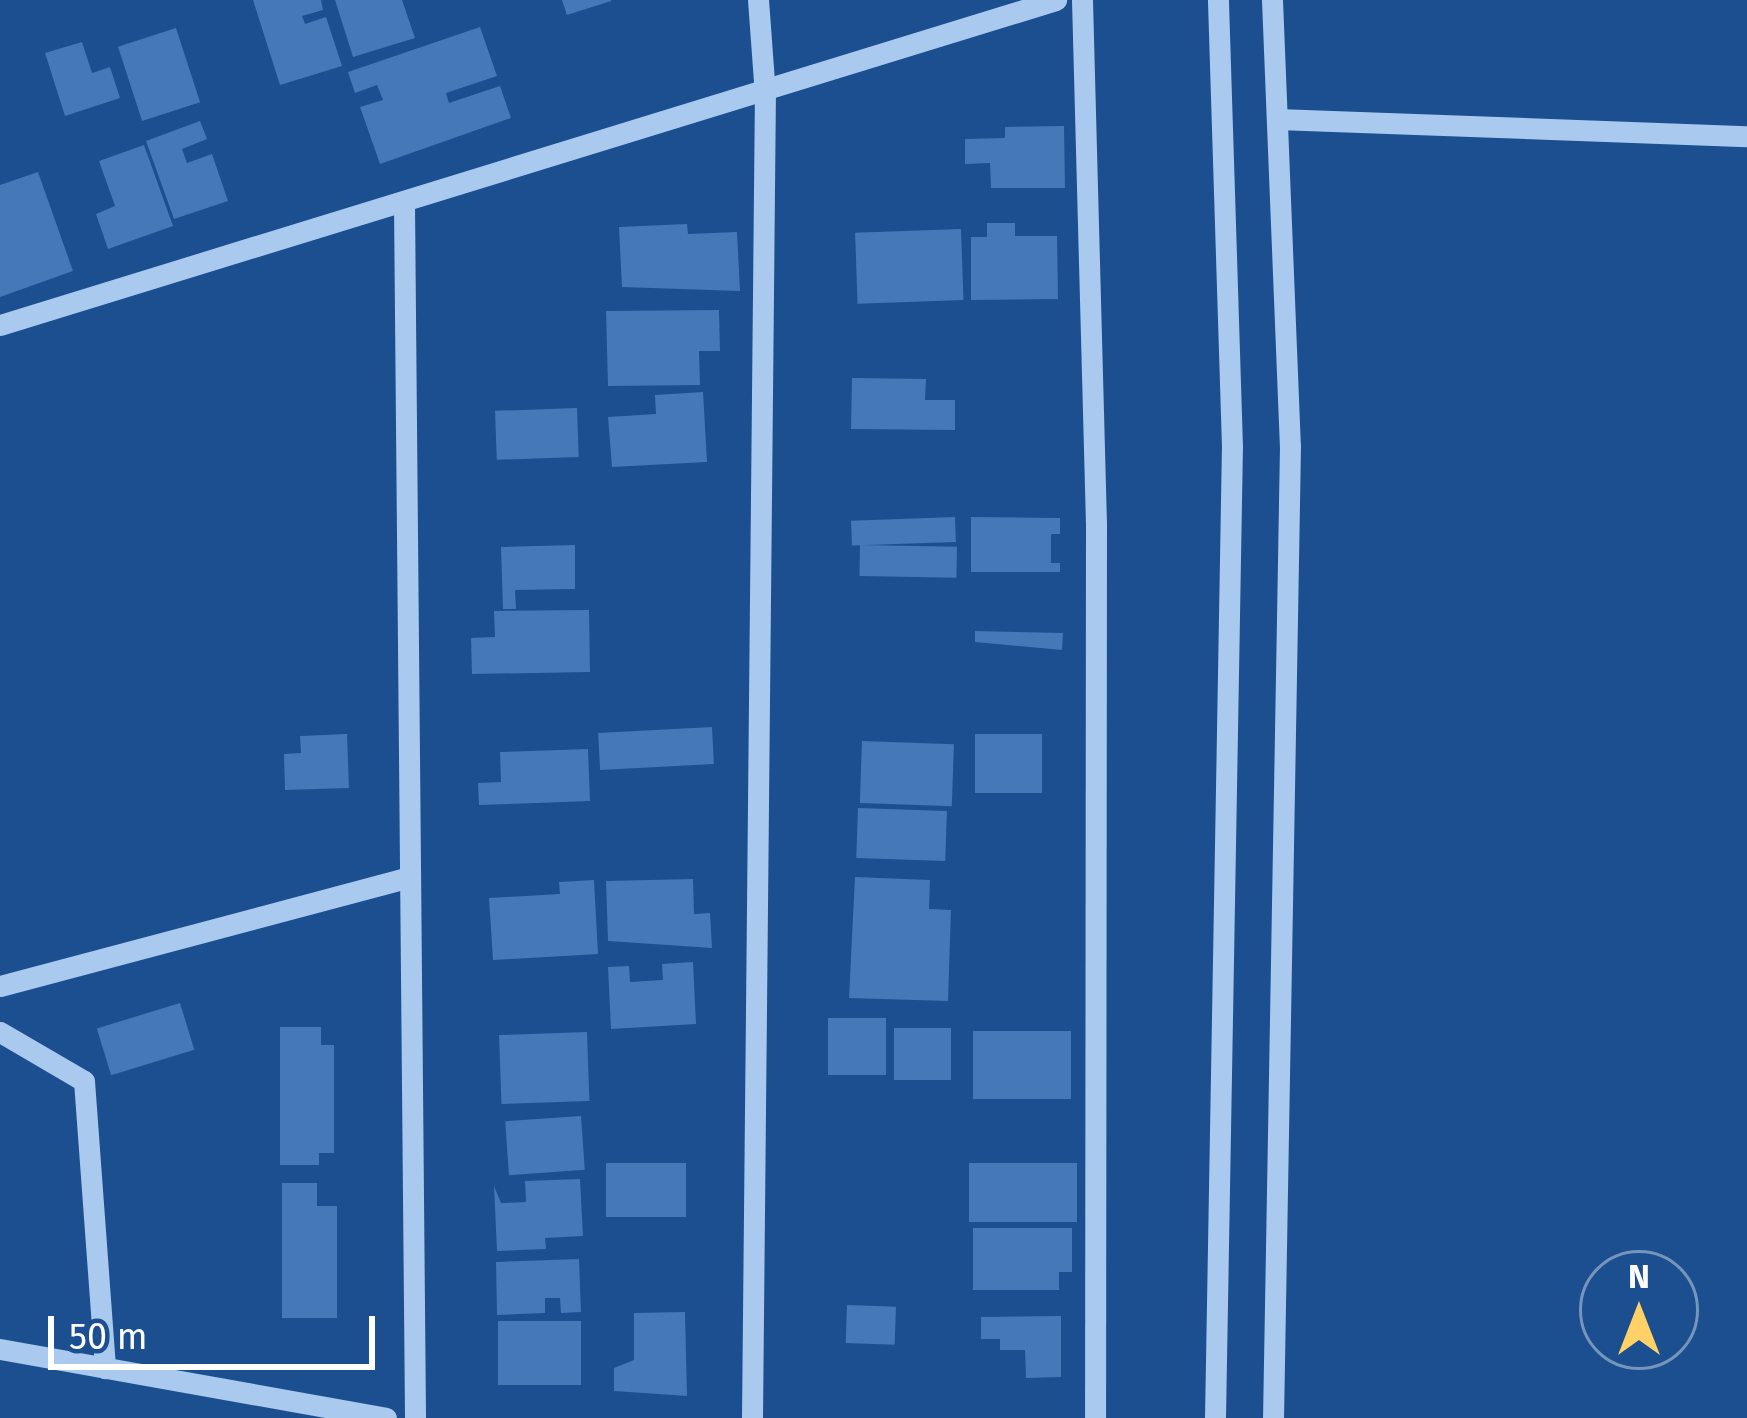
<!DOCTYPE html>
<style>
body{margin:0}
#map{position:relative;width:1747px;height:1418px;overflow:hidden;background:#1b4f8f;font-family:"Fira Sans",sans-serif}
div>[style]{position:absolute}
[style*='--x']{left:calc(var(--x)*1px);top:calc(var(--y)*1px);width:calc(var(--w)*1px);rotate:calc(var(--a)*1deg)}
.building>*{inset:0;background:#4478b7;transform-origin:0 0}
.minor>*{height:21px;margin:-10.5px;padding:0 10.5px;transform-origin:10.5px;border-radius:10.5px;background:#a9c9ee}
span{translate:-50% -50%;white-space:nowrap;text-align:center;line-height:1.15;-webkit-text-stroke:12px #1b4f8f;paint-order:stroke}
.north{position:absolute;left:1579px;top:1250px;width:120px;height:120px;box-sizing:border-box;background:#1b4f8f;border:3px solid #7695bc;border-radius:50%;rotate:0deg;font-size:33px;font-weight:700;line-height:48px;text-align:center;color:#fff}
.north::after{content:'';display:block;margin:auto;width:42px;height:54px;background:#ffd166;clip-path:polygon(50% 0,100% 100%,50% 72%,0 100%)}
.scale{position:absolute;left:48px;top:1316px;width:327px;height:54px;box-sizing:border-box;border:6px solid #fff;border-top:0;padding-left:15px;font-size:36px;line-height:42px;white-space:nowrap;color:#fff;-webkit-text-stroke:9px #1b4f8f;paint-order:stroke}
</style>
<div id="map">
<div class="building">
<div style="clip-path:polygon(253px 0,321px 0,323px 10px,302px 16px,305px 24px,326px 17px,342px 66px,280px 85px)"></div>
<div style="clip-path:polygon(335px 0,402px 0,415px 38px,353px 57px)"></div>
<div style="clip-path:polygon(562px 0,611px 0,611px 1px,567px 15px)"></div>
<div style="clip-path:polygon(480px 27px,497px 76px,446px 93px,449px 103px,500px 86px,511px 118px,380px 164px,360px 107px,383px 100px,377px 85px,355px 93px,348px 72px)"></div>
<div style="left:176px;top:28px;width:78px;height:61px;rotate:72deg"></div>
<div style="clip-path:polygon(82px 42px,92px 73px,110px 67px,120px 98px,65px 116px,45px 53px)"></div>
<div style="clip-path:polygon(200px 121px,207px 139px,182px 149px,187px 163px,212px 154px,228px 201px,174px 219px,146px 141px)"></div>
<div style="clip-path:polygon(1064px 126px,1065px 188px,991px 188px,990px 163px,965px 164px,965px 139px,1005px 138px,1005px 127px)"></div>
<div style="clip-path:polygon(144px 145px,173px 226px,108px 249px,96px 214px,115px 206px,99px 161px)"></div>
<div style="clip-path:polygon(38px 172px,73px 271px,0 297px,0 185px)"></div>
<div style="clip-path:polygon(987px 223px,1015px 223px,1015px 236px,1057px 236px,1058px 299px,971px 300px,971px 237px,987px 237px)"></div>
<div style="clip-path:polygon(687px 224px,688px 234px,737px 232px,740px 291px,622px 287px,619px 227px)"></div>
<div style="left:961px;top:229px;width:71px;height:106px;rotate:88deg"></div>
<div style="clip-path:polygon(719px 310px,720px 351px,699px 351px,700px 385px,608px 386px,606px 311px)"></div>
<div style="clip-path:polygon(852px 378px,926px 379px,925px 400px,955px 400px,955px 430px,851px 429px)"></div>
<div style="clip-path:polygon(703px 392px,707px 462px,612px 467px,608px 417px,656px 414px,655px 395px)"></div>
<div style="left:577px;top:408px;width:49px;height:82px;rotate:88deg"></div>
<div style="left:955px;top:517px;width:25px;height:104px;rotate:88deg"></div>
<div style="clip-path:polygon(971px 517px,1060px 518px,1060px 534px,1051px 534px,1051px 563px,1060px 563px,1060px 572px,971px 572px)"></div>
<div style="clip-path:polygon(575px 545px,575px 589px,515px 590px,516px 609px,503px 609px,501px 547px)"></div>
<div style="left:860px;top:545px;width:97px;height:31px;rotate:1deg"></div>
<div style="clip-path:polygon(589px 610px,590px 672px,472px 674px,471px 638px,495px 637px,494px 611px)"></div>
<div style="clip-path:polygon(975px 631px,1063px 633px,1062px 650px,975px 642px)"></div>
<div style="left:712px;top:727px;width:37px;height:114px;rotate:87deg"></div>
<div style="clip-path:polygon(347px 734px,349px 788px,285px 790px,284px 754px,301px 753px,300px 736px)"></div>
<div style="left:975px;top:734px;width:67px;height:59px"></div>
<div style="left:862px;top:741px;width:92px;height:62px;rotate:2deg"></div>
<div style="clip-path:polygon(588px 749px,590px 801px,479px 805px,478px 783px,501px 782px,500px 752px)"></div>
<div style="left:858px;top:808px;width:89px;height:50px;rotate:2deg"></div>
<div style="clip-path:polygon(855px 877px,930px 880px,929px 909px,951px 910px,948px 1001px,849px 998px)"></div>
<div style="clip-path:polygon(693px 879px,694px 914px,710px 913px,712px 948px,608px 941px,606px 881px)"></div>
<div style="clip-path:polygon(594px 880px,598px 954px,493px 960px,489px 898px,560px 894px,559px 882px)"></div>
<div style="clip-path:polygon(693px 962px,696px 1024px,611px 1029px,608px 967px,629px 966px,630px 982px,663px 980px,662px 964px)"></div>
<div style="left:180px;top:1003px;width:49px;height:87px;rotate:73deg"></div>
<div style="left:828px;top:1018px;width:58px;height:57px"></div>
<div style="clip-path:polygon(280px 1027px,321px 1027px,321px 1045px,334px 1045px,334px 1153px,319px 1153px,319px 1165px,280px 1165px)"></div>
<div style="left:894px;top:1028px;width:57px;height:52px"></div>
<div style="left:973px;top:1031px;width:98px;height:68px"></div>
<div style="left:587px;top:1032px;width:69px;height:88px;rotate:88deg"></div>
<div style="left:581px;top:1116px;width:54px;height:76px;rotate:86deg"></div>
<div style="left:606px;top:1163px;width:80px;height:54px"></div>
<div style="left:969px;top:1163px;width:108px;height:59px"></div>
<div style="clip-path:polygon(580px 1179px,583px 1236px,545px 1238px,546px 1249px,497px 1251px,494px 1186px,501px 1203px,526px 1202px,525px 1181px)"></div>
<div style="clip-path:polygon(282px 1183px,317px 1183px,317px 1206px,337px 1206px,337px 1318px,282px 1318px)"></div>
<div style="clip-path:polygon(973px 1228px,1072px 1228px,1072px 1272px,1059px 1272px,1059px 1290px,973px 1290px)"></div>
<div style="clip-path:polygon(579px 1259px,581px 1312px,561px 1313px,560px 1298px,545px 1298px,545px 1313px,497px 1315px,496px 1262px)"></div>
<div style="left:847px;top:1305px;width:49px;height:38px;rotate:2deg"></div>
<div style="clip-path:polygon(685px 1312px,687px 1396px,614px 1391px,614px 1368px,634px 1360px,634px 1313px)"></div>
<div style="clip-path:polygon(1061px 1316px,1061px 1377px,1026px 1378px,1025px 1350px,1000px 1350px,1000px 1339px,981px 1339px,981px 1317px)"></div>
<div style="left:498px;top:1321px;width:83px;height:64px"></div>
</div>
<div class="minor">
<div style="--x:1082;--y:0;--w:523;--a:88.47"></div>
<div style="--x:1096;--y:523;--w:895;--a:90.06"></div>
<div style="--x:1272;--y:0;--w:446;--a:87.7"></div>
<div style="--x:1290;--y:446;--w:972;--a:91"></div>
<div style="--x:1277;--y:119;--w:470;--a:2.1"></div>
<div style="--x:404;--y:204;--w:1214;--a:89.48"></div>
<div style="--x:0;--y:325;--w:1105;--a:-17.11"></div>
<div style="--x:0;--y:986;--w:423;--a:-14.9"></div>
<div style="--x:0;--y:1032;--w:97;--a:30.3"></div>
<div style="--x:84;--y:1081;--w:288;--a:85.8"></div>
<div style="--x:0;--y:1349;--w:392;--a:10.1"></div>
<div style="--x:752;--y:1418;--w:1323;--a:-89.44"></div>
<div style="--x:765;--y:95;--w:95;--a:-94.2"></div>
<div style="--x:1215;--y:1418;--w:971;--a:-89"></div>
<div style="--x:1232;--y:447;--w:447;--a:-91.8"></div>
</div>
<div class="north">N</div>
<div class="scale">50 m</div>
</div>
